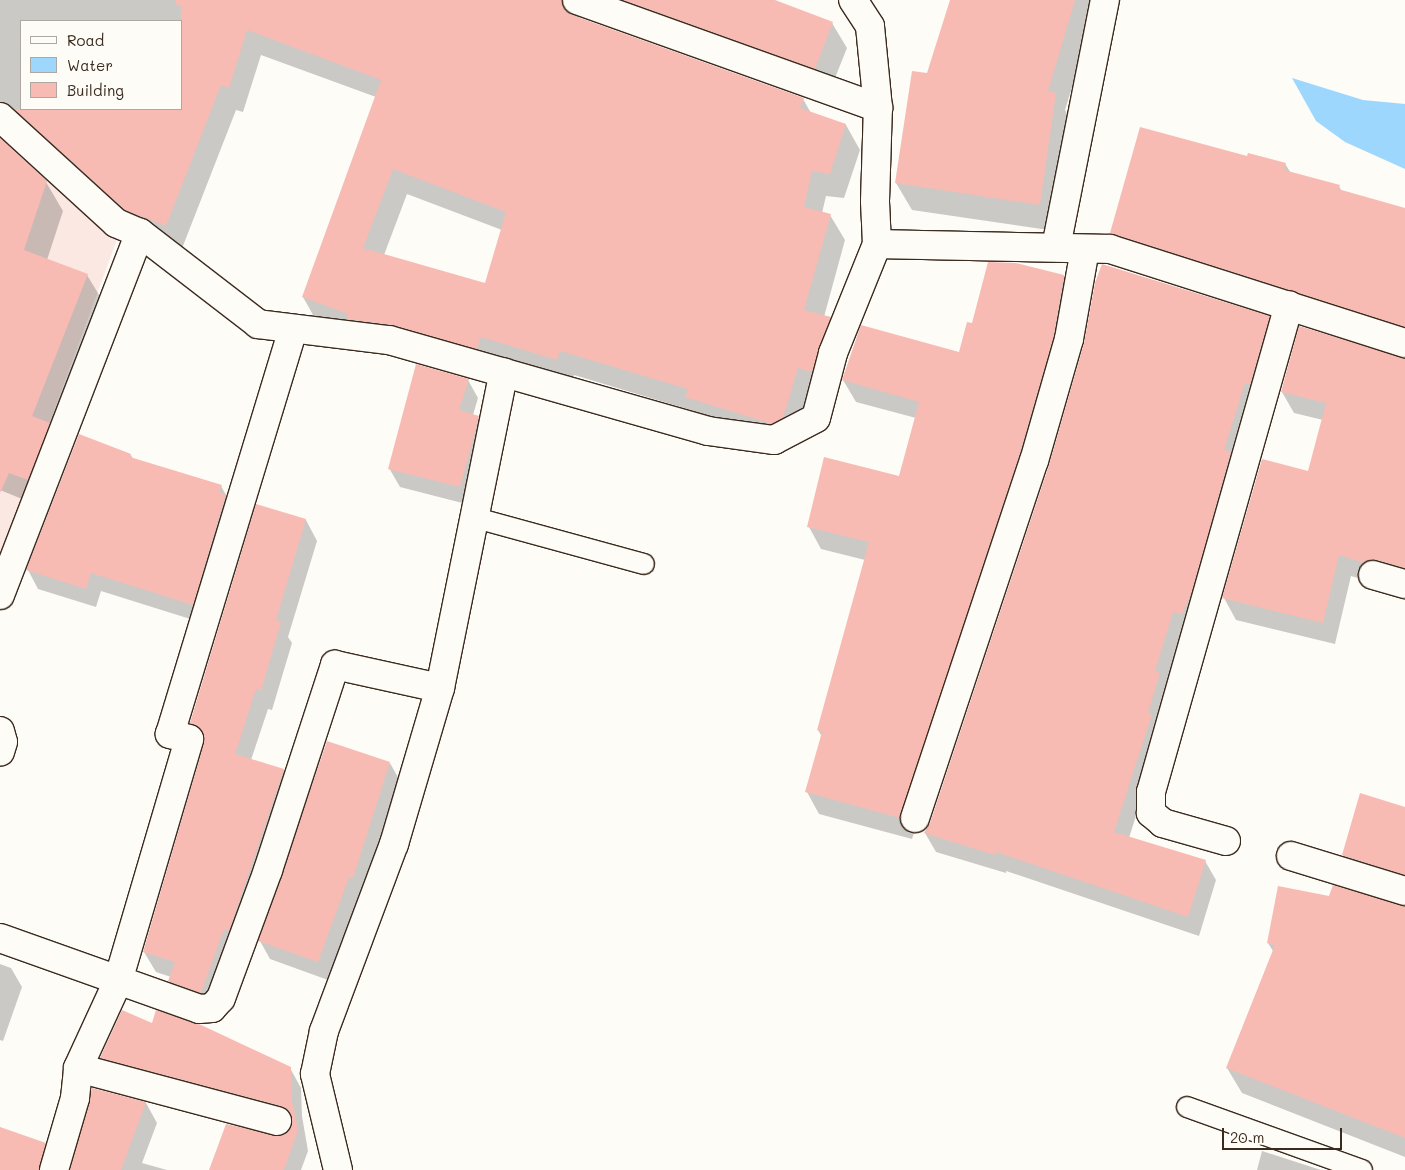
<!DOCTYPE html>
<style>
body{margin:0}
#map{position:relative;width:1405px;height:1170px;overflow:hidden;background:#fdfcf7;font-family:Mali,sans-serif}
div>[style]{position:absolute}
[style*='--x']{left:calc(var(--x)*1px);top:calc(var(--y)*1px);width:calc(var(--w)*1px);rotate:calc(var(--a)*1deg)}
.built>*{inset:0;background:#fbe8e3}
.water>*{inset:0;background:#9ed7fe}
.shadow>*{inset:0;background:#0003}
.building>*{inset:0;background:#f7bbb3}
.roads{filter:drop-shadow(1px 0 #3b2a1e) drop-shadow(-1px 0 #3b2a1e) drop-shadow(0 1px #3b2a1e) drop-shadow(0 -1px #3b2a1e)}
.service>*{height:20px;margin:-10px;padding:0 10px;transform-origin:10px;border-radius:10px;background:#fdfcf7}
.minor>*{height:28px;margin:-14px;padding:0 14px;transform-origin:14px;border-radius:14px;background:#fdfcf7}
span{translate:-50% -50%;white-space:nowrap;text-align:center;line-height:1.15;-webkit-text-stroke:5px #fdfcf7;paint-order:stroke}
.legend{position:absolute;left:20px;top:20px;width:162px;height:90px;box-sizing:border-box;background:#fdfcf7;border:1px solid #afa8a0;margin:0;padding:6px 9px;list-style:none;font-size:15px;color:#3b2a1e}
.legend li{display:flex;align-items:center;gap:10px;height:25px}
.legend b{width:25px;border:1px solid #afa8a0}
.scale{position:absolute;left:1222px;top:1128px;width:120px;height:22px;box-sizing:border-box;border:2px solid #3b2a1e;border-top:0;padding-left:6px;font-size:15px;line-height:18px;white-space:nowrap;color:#3b2a1e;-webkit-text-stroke:4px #fdfcf7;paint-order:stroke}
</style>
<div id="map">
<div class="built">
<div style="clip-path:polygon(0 129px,119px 234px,0 557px)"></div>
</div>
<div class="water">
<div style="clip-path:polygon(1292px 78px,1363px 100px,1405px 104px,1405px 169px,1345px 142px,1316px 121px)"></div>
</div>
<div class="shadow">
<div style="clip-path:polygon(evenodd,0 0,772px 0,832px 23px,847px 48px,829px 93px,581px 13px,579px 19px,803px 99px,811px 113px,846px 125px,860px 150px,844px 198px,826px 196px,822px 213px,830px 215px,845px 240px,824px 317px,830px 318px,844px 343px,797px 443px,701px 423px,694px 411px,574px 375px,571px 384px,317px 322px,303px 297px,376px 97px,261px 55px,243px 112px,236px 110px,181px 251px,140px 235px,0 118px,0 0,21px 21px,181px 21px,181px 109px,21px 109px,21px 21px,0 0,407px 194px,502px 230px,485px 285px,384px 255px,407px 194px)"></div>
<div style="clip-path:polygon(951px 0,1091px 0,1096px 9px,1065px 110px,1071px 121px,1055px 231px,912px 210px,896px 183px)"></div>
<div style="clip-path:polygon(0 140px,46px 182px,63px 211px,47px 260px,87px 275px,104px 303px,44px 508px,0 490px)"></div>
<div style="clip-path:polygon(1248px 157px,1285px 164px,1291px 173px,1339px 186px,1342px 192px,1405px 213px,1405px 344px,1124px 255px,1112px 233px)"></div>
<div style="clip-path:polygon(1064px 276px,1076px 298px,1031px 479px,912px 839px,819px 814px,807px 792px,822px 737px,818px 730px,865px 560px,821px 549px,809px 527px,899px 477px,916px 418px,856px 402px,843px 380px,960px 353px,972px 324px)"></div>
<div style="clip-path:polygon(1269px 317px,1280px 337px,1167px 686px,1171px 693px,1162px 734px,1129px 838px,1205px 861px,1216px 880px,1199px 936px,1006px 871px,1006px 873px,936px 852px,925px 833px)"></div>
<div style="clip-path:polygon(1405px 358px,1405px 585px,1377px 584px,1351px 576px,1335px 644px,1236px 620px,1224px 598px,1309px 472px,1323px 420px,1294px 413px,1282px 392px)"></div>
<div style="clip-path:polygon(468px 380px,478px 398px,473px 415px,478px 417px,488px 435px,470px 505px,400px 487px,389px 468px)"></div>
<div style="clip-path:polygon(131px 455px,133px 459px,221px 486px,231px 504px,203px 623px,101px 591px,96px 607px,38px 589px,28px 570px)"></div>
<div style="clip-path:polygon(257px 505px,306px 520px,317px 541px,288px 637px,292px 643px,272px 710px,268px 709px,251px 760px,284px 770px,295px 791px,215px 1013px,181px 1002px,169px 981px,171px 977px,156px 972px,144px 952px,205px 744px,191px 723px)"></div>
<div style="clip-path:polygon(390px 763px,400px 781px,363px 896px,359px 895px,328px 980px,270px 959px,260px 941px)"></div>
<div style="clip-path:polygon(1405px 808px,1405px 895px,1358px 881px,1343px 855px)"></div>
<div style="clip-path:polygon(1330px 898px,1405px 906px,1405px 1157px,1242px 1093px,1227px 1068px,1273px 951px,1268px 943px)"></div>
<div style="clip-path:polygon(0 964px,11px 968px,22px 987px,3px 1041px,0 1040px)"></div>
<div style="clip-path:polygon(152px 1024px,290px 1068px,301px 1088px,302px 1116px,308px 1151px,301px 1170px,210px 1170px,282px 1137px,294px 1125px,112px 1077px,101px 1058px)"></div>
<div style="clip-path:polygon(93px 1089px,146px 1103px,157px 1123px,142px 1163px,167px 1170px,71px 1170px)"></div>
<div style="clip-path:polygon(0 1128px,45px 1144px,56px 1164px,54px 1170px,0 1170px)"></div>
<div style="clip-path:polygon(1262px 1151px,1321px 1170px,1257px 1170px)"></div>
</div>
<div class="building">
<div style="clip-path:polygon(evenodd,176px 0,562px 0,565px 10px,572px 15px,804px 98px,800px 108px,846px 124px,830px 174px,812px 171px,804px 207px,831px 214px,804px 310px,831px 317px,812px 372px,798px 368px,783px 418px,772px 424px,685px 397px,688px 389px,560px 351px,557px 360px,481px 337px,477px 349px,393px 325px,347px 319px,348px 314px,302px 297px,381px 80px,247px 30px,229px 88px,221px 85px,166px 226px,125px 210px,14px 109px,181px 109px,181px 6px,175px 4px,176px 0,393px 169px,506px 212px,485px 283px,363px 248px,393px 169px)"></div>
<div style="clip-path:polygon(623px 0,775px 0,833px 22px,815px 69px)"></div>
<div style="clip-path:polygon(950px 0,1075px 0,1048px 91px,1056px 93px,1040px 205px,895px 183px,912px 71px,927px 73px)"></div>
<div style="clip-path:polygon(1140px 127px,1247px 156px,1248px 153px,1286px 163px,1284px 170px,1340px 185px,1338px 189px,1405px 208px,1405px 327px,1110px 233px)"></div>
<div style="clip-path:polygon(0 138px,47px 181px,24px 250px,88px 274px,32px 416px,50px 423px,28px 480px,9px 473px,0 493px)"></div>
<div style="clip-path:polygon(988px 262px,1016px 263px,1064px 275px,1054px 335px,1019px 456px,900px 818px,805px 792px,822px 732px,817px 730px,869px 542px,807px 527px,824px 457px,899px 476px,919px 402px,842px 380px,861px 325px,959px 352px,967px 322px,972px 323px)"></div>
<div style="clip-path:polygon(1102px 264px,1270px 316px,1250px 384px,1245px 383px,1224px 450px,1231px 451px,1192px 591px,1182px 614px,1173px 612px,1155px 671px,1160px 673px,1148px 713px,1152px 714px,1114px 832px,1206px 860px,1188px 917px,996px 852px,995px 855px,924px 833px,930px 823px,1049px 465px,1084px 343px,1095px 283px)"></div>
<div style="clip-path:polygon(1299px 326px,1405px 358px,1405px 568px,1377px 560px,1364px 563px,1339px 555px,1323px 623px,1222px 598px,1262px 459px,1308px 471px,1326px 403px,1281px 392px)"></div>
<div style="clip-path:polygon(416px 364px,469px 379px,459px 410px,479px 416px,460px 487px,388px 469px)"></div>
<div style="clip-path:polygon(79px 434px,131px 454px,130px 457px,222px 485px,219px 492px,226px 494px,193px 605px,91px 573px,86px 589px,26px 570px)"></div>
<div style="clip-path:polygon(256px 504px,306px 519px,276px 620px,281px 622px,261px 691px,256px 689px,235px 754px,284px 769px,229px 931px,224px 929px,201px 993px,168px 981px,175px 962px,143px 952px,204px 743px,200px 728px,190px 723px)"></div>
<div style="clip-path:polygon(327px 741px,390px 762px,353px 878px,349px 877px,318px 962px,258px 941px)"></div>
<div style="clip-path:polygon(1360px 793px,1405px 807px,1405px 875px,1342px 855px)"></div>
<div style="clip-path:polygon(1333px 885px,1405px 906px,1405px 1138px,1226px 1068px,1275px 945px,1267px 943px,1278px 886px,1329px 896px)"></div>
<div style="clip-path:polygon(122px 1010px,152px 1023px,156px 1010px,199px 1024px,291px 1067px,291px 1096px,298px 1130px,284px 1170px,209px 1170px,226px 1124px,281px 1136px,292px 1125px,292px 1116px,281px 1106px,100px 1058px)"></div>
<div style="clip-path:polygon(92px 1088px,146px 1102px,121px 1170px,70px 1170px)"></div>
<div style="clip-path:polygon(0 1127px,46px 1143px,39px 1170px,0 1170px)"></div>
</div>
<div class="roads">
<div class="service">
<div style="--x:476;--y:518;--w:174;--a:15.3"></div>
<div style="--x:1187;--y:1107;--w:186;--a:19.8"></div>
</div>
<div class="minor">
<div style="--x:577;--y:0;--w:320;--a:19.7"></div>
<div style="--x:0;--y:117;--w:157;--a:42.4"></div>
<div style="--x:116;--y:223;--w:26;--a:23"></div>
<div style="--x:140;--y:233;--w:149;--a:37.6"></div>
<div style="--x:258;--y:324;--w:132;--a:7"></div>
<div style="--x:389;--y:340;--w:332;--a:15.9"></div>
<div style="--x:708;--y:431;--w:67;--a:7.8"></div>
<div style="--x:774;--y:440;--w:47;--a:-27.6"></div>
<div style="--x:816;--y:418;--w:67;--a:-75.3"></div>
<div style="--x:833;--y:353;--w:118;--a:-68"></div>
<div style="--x:877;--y:244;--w:43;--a:-92.7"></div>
<div style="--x:875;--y:201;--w:93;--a:-88.2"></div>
<div style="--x:878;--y:108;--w:82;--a:-95.6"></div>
<div style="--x:870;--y:26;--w:31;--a:-123"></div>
<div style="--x:877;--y:244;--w:233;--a:1.2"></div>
<div style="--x:1110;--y:249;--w:310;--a:17.7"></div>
<div style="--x:1056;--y:247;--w:252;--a:-78.8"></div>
<div style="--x:1373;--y:575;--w:33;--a:16"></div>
<div style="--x:0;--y:595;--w:388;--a:-68.9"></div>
<div style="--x:0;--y:731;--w:11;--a:75"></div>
<div style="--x:3;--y:742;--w:10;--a:107"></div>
<div style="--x:915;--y:818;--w:376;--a:-71.6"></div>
<div style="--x:1034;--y:461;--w:127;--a:-74"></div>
<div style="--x:1069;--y:339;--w:91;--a:-79.9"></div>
<div style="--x:1226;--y:841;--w:66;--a:-164.1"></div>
<div style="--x:1163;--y:823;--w:16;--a:-140"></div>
<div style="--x:1151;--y:813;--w:21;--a:-90"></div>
<div style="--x:1151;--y:792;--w:506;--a:-74.18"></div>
<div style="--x:1291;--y:856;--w:119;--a:17.1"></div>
<div style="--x:0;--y:938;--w:211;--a:19.6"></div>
<div style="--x:199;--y:1009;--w:13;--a:-4"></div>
<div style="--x:212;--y:1008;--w:13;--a:-48"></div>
<div style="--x:221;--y:998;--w:136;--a:-69.8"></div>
<div style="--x:268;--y:870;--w:216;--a:-71.9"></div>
<div style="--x:335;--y:665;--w:107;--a:12.4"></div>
<div style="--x:78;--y:1068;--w:206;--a:14.9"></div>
<div style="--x:54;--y:1170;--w:75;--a:-73.7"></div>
<div style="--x:75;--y:1098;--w:30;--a:-84"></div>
<div style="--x:78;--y:1068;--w:96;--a:-65.3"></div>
<div style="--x:118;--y:981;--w:252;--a:-73.6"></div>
<div style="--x:189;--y:739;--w:20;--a:-165"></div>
<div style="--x:170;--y:734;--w:423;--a:-73.1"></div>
<div style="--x:338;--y:1170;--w:99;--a:-103.5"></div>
<div style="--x:315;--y:1074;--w:44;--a:-78.2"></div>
<div style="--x:324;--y:1031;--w:200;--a:-69.5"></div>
<div style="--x:394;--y:844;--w:163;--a:-73.6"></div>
<div style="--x:440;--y:688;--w:322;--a:-78.6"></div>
</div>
</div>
<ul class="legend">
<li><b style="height:6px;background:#fdfcf7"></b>Road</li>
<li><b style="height:14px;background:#9ed7fe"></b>Water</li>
<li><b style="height:14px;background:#f7bbb3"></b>Building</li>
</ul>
<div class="scale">20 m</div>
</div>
